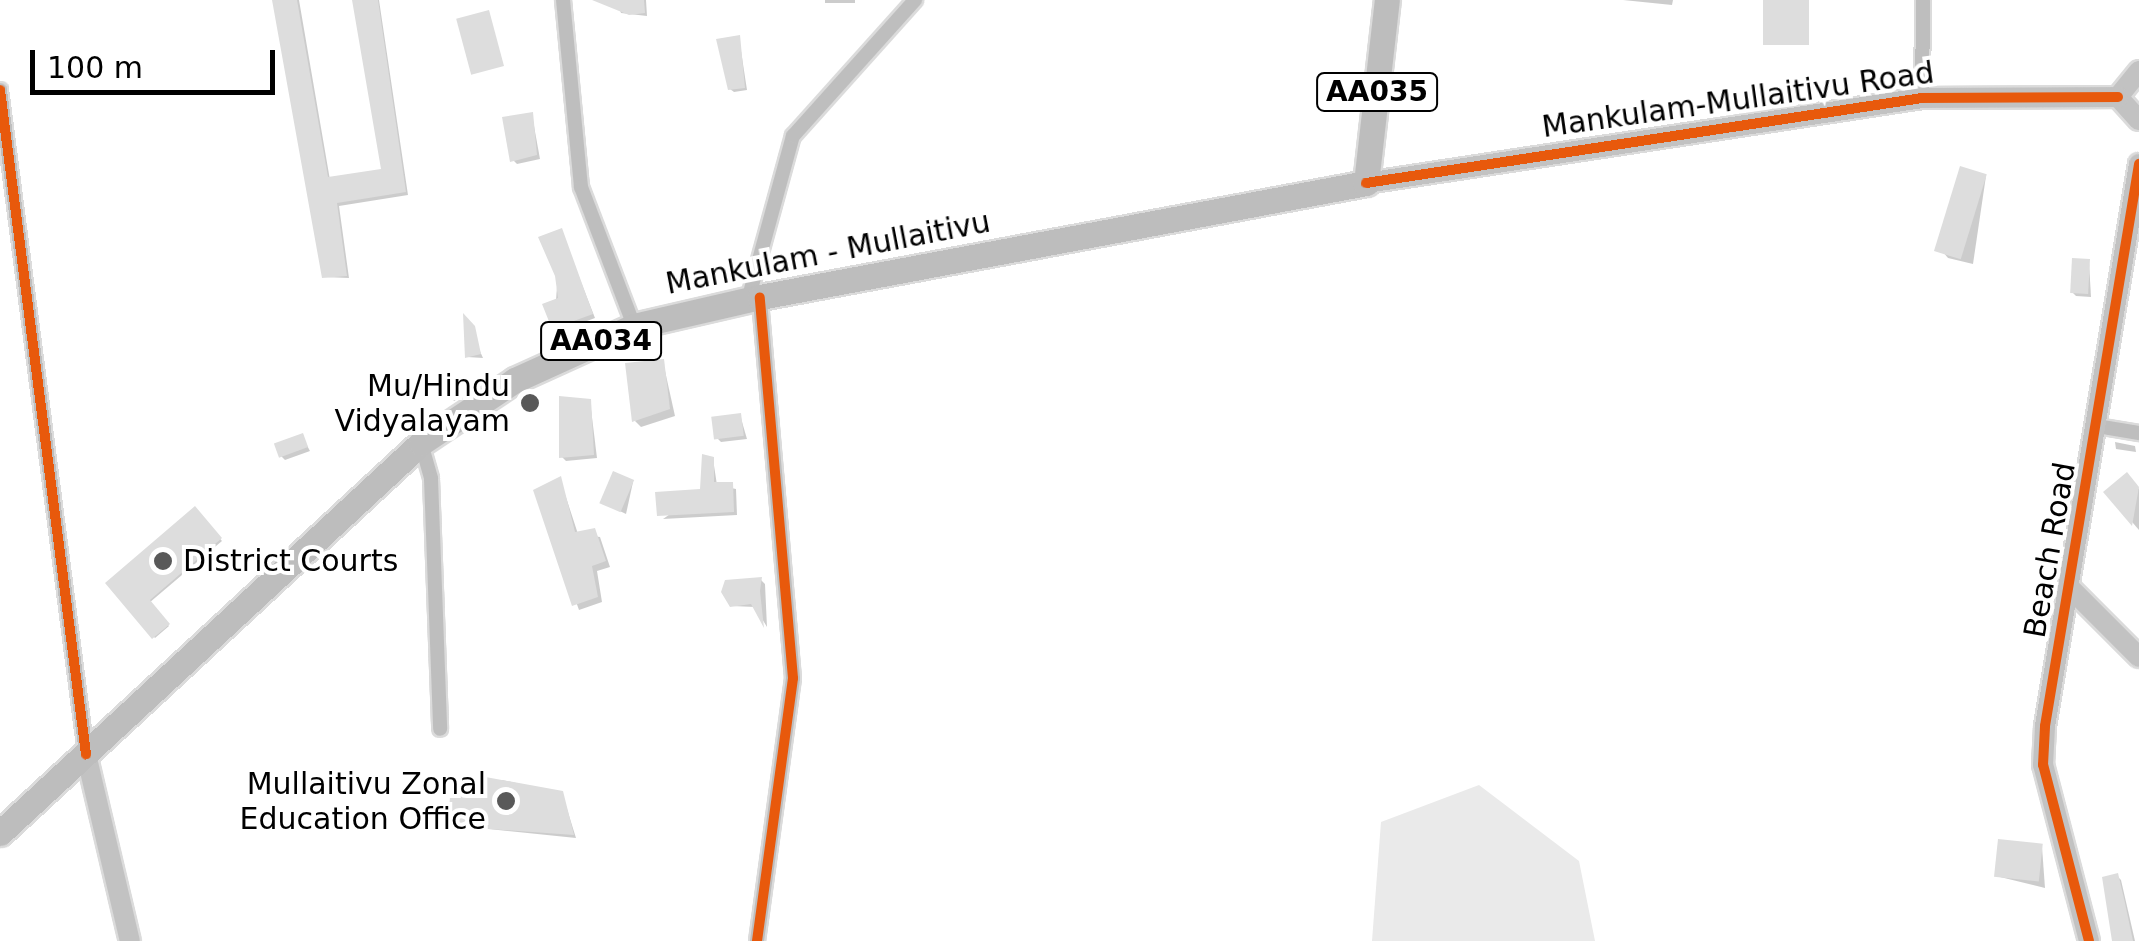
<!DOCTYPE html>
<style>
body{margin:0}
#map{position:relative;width:2139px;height:941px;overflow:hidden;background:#fff;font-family:"DejaVu Sans",sans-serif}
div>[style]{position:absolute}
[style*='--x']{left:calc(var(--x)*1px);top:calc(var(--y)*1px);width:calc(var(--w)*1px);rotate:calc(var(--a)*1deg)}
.green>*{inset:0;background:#eaeaea}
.shadow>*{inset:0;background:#0003;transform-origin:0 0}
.building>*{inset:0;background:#ddd;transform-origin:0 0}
.roads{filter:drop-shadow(2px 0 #dbdbdb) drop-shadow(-2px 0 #dbdbdb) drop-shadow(0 2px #dbdbdb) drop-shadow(0 -2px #dbdbdb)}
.street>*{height:14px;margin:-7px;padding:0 7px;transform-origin:7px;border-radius:7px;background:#bebebe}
.secondary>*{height:20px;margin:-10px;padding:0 10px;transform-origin:10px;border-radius:10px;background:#c2c2c2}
.highway>*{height:25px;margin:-12.5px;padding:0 12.5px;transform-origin:12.5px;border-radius:12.5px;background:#bdbdbd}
.cycleway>*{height:10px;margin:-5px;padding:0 5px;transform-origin:5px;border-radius:5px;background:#e8590c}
.dots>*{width:28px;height:28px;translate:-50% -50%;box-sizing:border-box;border:5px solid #fff;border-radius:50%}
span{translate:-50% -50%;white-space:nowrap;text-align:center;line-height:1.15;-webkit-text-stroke:8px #fff;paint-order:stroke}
.shield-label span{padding:2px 8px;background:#fff;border:2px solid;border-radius:8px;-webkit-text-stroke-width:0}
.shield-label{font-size:28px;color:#000;font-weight:700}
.street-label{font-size:30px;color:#000}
.poi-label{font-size:30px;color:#000}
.right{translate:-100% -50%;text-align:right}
.left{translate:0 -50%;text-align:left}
.scale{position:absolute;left:30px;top:50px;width:245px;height:45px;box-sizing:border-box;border:5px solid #000;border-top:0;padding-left:12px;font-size:30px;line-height:35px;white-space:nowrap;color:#000;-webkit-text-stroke:8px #fff;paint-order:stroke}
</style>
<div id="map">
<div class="green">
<div style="clip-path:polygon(1479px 785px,1579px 861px,1595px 941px,1372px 941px,1381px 822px)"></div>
</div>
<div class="shadow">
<div style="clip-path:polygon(274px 0,299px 0,330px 180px,384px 171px,355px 0,379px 0,408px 195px,339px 206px,349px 278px,324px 277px)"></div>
<div style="clip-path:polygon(616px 0,646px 0,647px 16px,621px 13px)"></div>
<div style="left:825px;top:0;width:30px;height:3px"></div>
<div style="clip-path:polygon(1623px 0,1673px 0,1672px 5px)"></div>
<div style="clip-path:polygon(739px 38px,747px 90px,734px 92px,730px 89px)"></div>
<div style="clip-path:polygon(532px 115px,540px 159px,517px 164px,513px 160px)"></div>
<div style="clip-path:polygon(1986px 176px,1973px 264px,1948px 258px,1943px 252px)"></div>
<div style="clip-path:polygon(561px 231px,595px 318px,558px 332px,554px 328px)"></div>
<div style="clip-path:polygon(2089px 262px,2091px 297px,2076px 296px,2072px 292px)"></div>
<div style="clip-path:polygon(466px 320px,483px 358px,467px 357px)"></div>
<div style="clip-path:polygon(663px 362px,675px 416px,641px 427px,635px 421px)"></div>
<div style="clip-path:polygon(456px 388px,461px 397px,454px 401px,448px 391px)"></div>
<div style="clip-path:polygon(590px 401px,597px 458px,566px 461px,562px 457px)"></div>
<div style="clip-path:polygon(740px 415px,747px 439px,721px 442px,717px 438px)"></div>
<div style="clip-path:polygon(302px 436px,310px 451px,285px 460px,281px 456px)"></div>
<div style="clip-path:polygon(2115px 442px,2135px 446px,2136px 452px,2116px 449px)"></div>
<div style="clip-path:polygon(713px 459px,717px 485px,736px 489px,737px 515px,663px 519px,702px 492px)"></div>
<div style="clip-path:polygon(2127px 476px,2139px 489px,2139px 530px,2107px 493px)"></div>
<div style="clip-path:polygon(560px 479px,578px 534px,600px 537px,610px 567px,597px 571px,602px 602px,579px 610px,536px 491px)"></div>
<div style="clip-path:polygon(633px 482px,626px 514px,603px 503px)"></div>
<div style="clip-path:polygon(195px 510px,222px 541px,149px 603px,169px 626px,155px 638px,108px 584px)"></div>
<div style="clip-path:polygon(761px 580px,765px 584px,767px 627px,755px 607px,732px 606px)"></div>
<div style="clip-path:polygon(502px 780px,562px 793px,576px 838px,451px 825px,454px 784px)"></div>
<div style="clip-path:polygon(2042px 847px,2045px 888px,1996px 876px)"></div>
<div style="clip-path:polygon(2117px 876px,2121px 880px,2135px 941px,2116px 941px)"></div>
</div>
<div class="building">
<div style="clip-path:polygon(272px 0,297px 0,328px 177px,381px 169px,352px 0,378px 0,406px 192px,337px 203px,347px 276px,322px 278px)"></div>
<div style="clip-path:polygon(592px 0,644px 0,645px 13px,629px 15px)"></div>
<div style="left:1763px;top:0;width:46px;height:45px"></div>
<div style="left:489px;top:10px;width:58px;height:34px;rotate:75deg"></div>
<div style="clip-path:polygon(740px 35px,745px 88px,728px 90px,716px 39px)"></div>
<div style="clip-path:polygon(533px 112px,537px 155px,510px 162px,502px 117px)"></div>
<div style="left:1960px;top:166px;width:28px;height:89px;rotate:17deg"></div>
<div style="clip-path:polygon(562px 228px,593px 314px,552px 329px,542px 304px,558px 298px,555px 276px,538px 237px)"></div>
<div style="left:2072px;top:258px;width:18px;height:35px;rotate:3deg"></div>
<div style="clip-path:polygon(463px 313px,475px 326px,481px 354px,465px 358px)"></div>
<div style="clip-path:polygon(664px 359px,670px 409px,632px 422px,625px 363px)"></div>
<div style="clip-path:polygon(559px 396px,591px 399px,594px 455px,559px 458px)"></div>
<div style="left:741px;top:413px;width:23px;height:30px;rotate:83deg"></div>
<div style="left:303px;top:433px;width:15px;height:31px;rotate:70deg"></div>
<div style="clip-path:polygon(702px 454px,714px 457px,714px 482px,733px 482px,734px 512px,657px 516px,655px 492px,700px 489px)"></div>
<div style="left:613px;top:471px;width:23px;height:35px;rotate:23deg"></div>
<div style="clip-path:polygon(2127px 472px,2139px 487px,2132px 526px,2103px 492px)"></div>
<div style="clip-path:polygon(561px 476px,575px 532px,595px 528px,606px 561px,592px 566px,598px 597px,572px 606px,533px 490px)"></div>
<div style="clip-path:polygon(195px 506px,222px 538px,150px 600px,170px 624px,152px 639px,105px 583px)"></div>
<div style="clip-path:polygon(762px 577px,760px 591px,764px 628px,751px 604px,730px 607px,721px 592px,725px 580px)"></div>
<div style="clip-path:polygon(480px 776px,563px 791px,574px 835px,448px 826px,451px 782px,480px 785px)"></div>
<div style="left:1998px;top:839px;width:45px;height:38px;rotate:6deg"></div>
<div style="clip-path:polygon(2118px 873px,2125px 903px,2133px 941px,2112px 941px,2102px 877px)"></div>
</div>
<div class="roads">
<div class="street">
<div style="--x:563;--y:0;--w:188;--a:84.5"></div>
<div style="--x:581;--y:187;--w:149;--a:69.1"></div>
<div style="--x:0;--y:90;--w:669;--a:82.61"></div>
<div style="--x:1922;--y:98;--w:98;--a:-89.4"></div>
<div style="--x:748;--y:300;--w:170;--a:-74.7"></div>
<div style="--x:793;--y:136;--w:183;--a:-48.1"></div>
<div style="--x:2097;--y:426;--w:43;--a:9.5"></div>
<div style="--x:421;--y:443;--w:37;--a:74"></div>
<div style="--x:431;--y:479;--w:250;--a:87.9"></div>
<div style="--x:757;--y:941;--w:265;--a:-82.2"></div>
<div style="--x:793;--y:678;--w:382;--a:-95"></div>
</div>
<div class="secondary">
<div style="--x:2139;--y:71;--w:33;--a:129"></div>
<div style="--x:2118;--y:97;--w:31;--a:48"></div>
<div style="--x:1366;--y:183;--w:562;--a:-8.69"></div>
<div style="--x:1922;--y:98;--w:196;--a:-0.3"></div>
<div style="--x:2069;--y:587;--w:99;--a:45"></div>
<div style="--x:86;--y:754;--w:192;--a:76.8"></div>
<div style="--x:2089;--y:941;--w:182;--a:-104.6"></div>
<div style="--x:2043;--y:765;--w:39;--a:-87"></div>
<div style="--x:2045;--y:726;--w:570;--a:-80.5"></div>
</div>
<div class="highway">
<div style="--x:0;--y:833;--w:574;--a:-42.81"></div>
<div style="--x:421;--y:443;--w:113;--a:-33.8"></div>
<div style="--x:515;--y:380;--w:131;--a:-24.4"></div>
<div style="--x:634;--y:326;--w:129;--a:-13"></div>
<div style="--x:760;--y:297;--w:617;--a:-10.65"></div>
<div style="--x:1366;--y:183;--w:184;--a:-83.5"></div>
</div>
</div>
<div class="cycleway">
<div style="--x:0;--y:90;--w:670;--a:82.62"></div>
<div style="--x:1366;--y:183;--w:562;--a:-8.69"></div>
<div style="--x:1922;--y:98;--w:196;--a:-0.3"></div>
<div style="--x:757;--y:941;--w:265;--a:-82.2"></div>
<div style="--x:793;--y:678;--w:382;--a:-95"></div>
<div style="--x:2089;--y:941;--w:182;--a:-104.6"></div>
<div style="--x:2043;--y:765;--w:39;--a:-87"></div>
<div style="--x:2045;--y:726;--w:570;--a:-80.5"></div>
</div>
<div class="dots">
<div style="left:530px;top:403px;background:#595959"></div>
<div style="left:163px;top:561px;background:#595959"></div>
<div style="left:506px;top:801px;background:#595959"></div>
</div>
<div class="shield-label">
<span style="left:1377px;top:92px">AA035</span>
<span style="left:601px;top:341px">AA034</span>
</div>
<div class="street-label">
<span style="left:1738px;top:100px;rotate:-8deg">Mankulam-Mullaitivu Road</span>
<span style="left:828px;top:253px;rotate:-11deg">Mankulam - Mullaitivu</span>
<span style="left:2050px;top:550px;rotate:-80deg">Beach Road</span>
</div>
<div class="poi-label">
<span class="right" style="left:510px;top:403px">Mu/Hindu<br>Vidyalayam</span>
<span class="left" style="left:183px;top:561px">District Courts</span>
<span class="right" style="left:486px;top:801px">Mullaitivu Zonal<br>Education Office</span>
</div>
<div class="scale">100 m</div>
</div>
